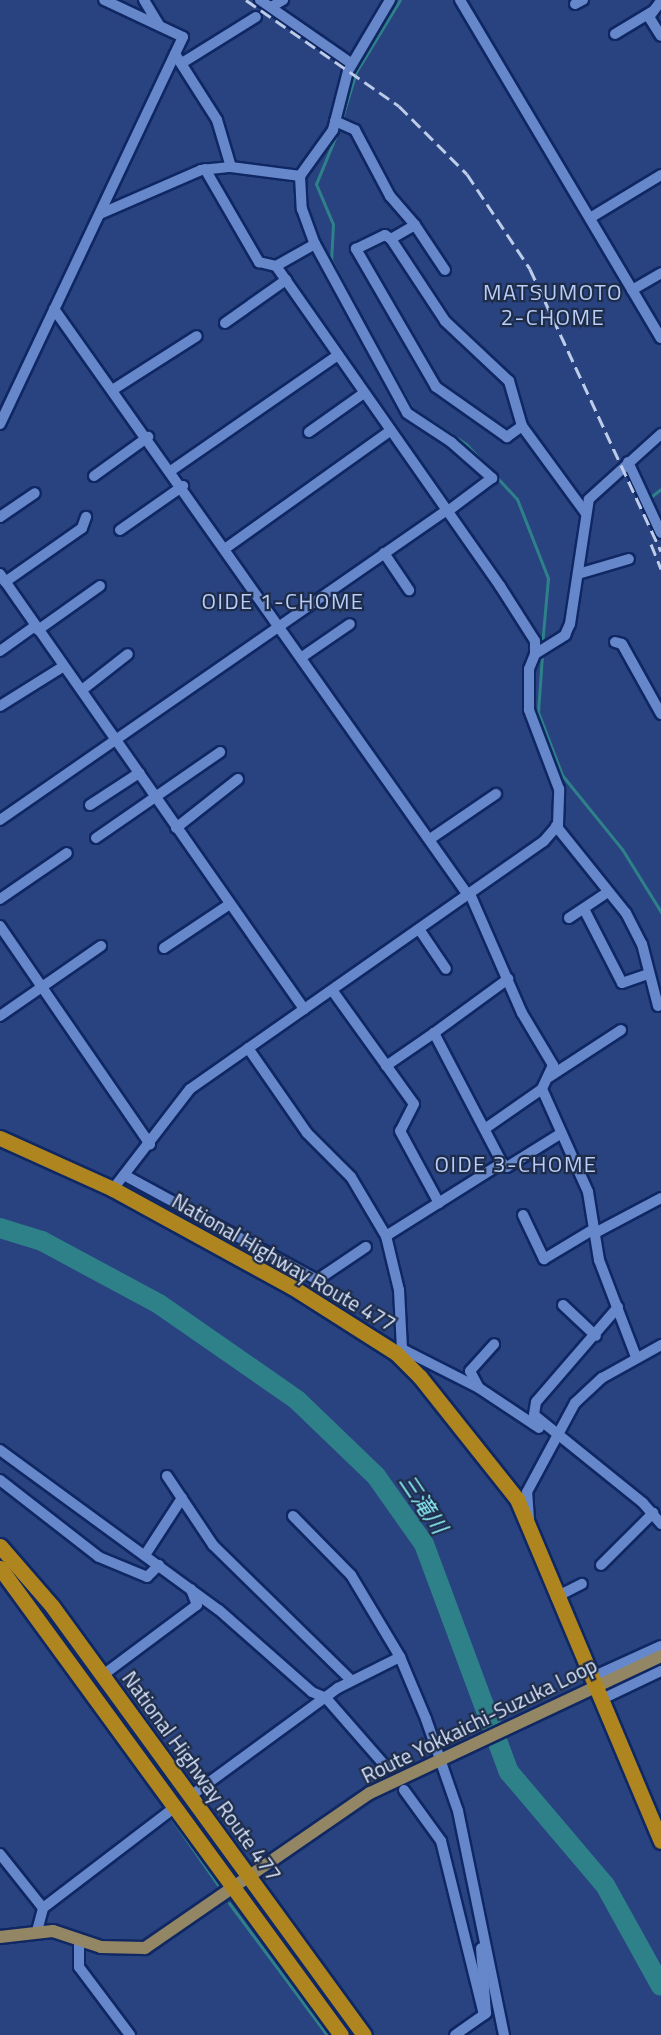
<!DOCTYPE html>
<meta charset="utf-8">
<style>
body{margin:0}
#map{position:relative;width:661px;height:2035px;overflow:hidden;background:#284380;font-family:"Titillium Web","Noto Sans JP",sans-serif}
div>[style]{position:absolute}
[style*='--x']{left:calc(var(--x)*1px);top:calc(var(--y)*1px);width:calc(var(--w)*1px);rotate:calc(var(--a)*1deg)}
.stream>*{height:3px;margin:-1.5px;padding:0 1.5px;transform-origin:1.5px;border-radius:1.5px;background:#2f8189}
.river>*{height:20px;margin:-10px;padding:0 10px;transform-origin:10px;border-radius:10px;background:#2f8189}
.roads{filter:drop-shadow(2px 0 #0f2762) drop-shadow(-2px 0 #0f2762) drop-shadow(0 2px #0f2762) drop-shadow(0 -2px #0f2762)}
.minor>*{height:10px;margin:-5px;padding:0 5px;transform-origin:5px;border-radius:5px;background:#6787cb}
.major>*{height:12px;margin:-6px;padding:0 6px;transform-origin:6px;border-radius:6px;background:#928664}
.highway>*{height:15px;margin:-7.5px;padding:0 7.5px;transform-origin:7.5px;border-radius:7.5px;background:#af8520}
.rail>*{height:3px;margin-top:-1.5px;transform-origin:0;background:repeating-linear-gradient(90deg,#bdcce8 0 12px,transparent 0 18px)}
span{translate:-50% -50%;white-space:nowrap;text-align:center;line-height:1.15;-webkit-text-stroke:4.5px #1f2c48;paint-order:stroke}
.street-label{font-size:21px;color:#dae6fc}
.neighbourhood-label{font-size:22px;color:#b8cef9;letter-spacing:1.5px}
.water-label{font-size:22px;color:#89eff9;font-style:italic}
</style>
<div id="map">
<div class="stream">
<div style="--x:341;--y:121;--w:51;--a:-73"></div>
<div style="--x:356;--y:72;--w:84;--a:-58.6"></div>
<div style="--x:337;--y:133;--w:55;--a:112.4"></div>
<div style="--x:316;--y:184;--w:43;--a:67"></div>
<div style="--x:333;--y:224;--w:36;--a:93"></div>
<div style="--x:331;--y:260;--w:44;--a:62.9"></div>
<div style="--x:369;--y:332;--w:88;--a:60.8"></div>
<div style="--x:412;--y:409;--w:64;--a:32.9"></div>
<div style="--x:466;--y:444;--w:75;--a:47.2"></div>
<div style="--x:517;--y:499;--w:85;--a:68.6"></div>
<div style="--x:548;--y:578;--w:67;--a:95.1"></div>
<div style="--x:652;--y:496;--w:11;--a:-38"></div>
<div style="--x:542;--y:655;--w:57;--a:94"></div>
<div style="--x:538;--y:712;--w:67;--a:69.1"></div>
<div style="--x:562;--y:775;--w:95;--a:51"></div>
<div style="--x:622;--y:849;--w:74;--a:58.2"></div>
<div style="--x:172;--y:1819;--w:80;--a:55.1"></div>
<div style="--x:229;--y:1903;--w:164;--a:53.4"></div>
</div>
<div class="river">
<div style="--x:0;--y:1228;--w:44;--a:17.2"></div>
<div style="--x:42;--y:1241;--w:133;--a:28.3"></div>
<div style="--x:159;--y:1304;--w:168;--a:34.8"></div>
<div style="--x:297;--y:1400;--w:110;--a:43.9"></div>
<div style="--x:376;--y:1476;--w:83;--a:54.8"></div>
<div style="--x:424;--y:1544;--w:243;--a:69.6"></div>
<div style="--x:509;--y:1772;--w:148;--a:49.7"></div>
<div style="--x:605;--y:1885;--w:115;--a:61"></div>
</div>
<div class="roads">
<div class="minor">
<div style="--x:144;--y:0;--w:29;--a:59"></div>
<div style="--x:260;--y:0;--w:112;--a:34.8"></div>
<div style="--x:390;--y:0;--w:82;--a:120.6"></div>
<div style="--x:348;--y:71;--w:61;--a:104.3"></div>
<div style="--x:333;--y:130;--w:57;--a:125.7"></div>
<div style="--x:300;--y:176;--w:33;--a:87"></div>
<div style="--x:302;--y:209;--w:37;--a:70"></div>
<div style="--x:315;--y:244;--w:45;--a:150.6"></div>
<div style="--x:276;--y:266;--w:391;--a:55"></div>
<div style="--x:500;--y:586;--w:65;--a:57.5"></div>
<div style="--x:535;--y:641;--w:13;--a:90"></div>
<div style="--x:460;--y:0;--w:393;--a:59.3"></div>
<div style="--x:661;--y:1;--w:20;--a:127"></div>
<div style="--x:649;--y:17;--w:22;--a:58"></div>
<div style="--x:575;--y:4;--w:9;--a:-27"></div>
<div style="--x:271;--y:7;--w:14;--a:-30"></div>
<div style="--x:615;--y:34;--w:44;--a:-31.2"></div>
<div style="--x:175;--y:54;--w:78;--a:57.5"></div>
<div style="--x:217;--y:120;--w:49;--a:73.4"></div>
<div style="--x:182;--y:63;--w:87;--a:-31.9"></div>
<div style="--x:335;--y:121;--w:22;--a:24"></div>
<div style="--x:355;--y:130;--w:75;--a:62.1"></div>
<div style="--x:390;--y:196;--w:38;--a:49"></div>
<div style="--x:415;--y:225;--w:28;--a:150"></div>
<div style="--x:205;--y:169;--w:108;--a:59.9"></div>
<div style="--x:259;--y:262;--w:17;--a:13"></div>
<div style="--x:100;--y:214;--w:110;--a:-23.5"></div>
<div style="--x:201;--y:170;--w:30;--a:-6"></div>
<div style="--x:231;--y:167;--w:70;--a:7.4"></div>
<div style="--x:590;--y:218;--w:83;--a:-31.2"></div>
<div style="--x:415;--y:225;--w:54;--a:56.3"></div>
<div style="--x:315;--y:244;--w:192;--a:61.4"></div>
<div style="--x:407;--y:413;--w:53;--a:33.4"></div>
<div style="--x:451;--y:442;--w:55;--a:41.3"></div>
<div style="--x:492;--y:478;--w:55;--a:143.1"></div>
<div style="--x:632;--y:290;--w:34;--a:-30"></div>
<div style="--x:54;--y:309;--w:717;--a:54.76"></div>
<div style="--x:225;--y:323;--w:75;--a:-35.2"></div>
<div style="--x:114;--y:389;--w:98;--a:-32.6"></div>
<div style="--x:0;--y:424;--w:428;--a:-64.7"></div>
<div style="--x:183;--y:37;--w:87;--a:-154.9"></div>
<div style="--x:522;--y:426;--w:19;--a:144"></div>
<div style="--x:507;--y:437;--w:87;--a:-144.8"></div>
<div style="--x:436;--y:387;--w:160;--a:-120.1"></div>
<div style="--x:356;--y:249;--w:32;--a:-26"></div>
<div style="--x:385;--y:235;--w:7;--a:34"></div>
<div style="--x:391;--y:239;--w:98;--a:56.6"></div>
<div style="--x:445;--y:321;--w:88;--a:43.2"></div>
<div style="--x:509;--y:381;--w:47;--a:73.9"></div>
<div style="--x:522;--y:426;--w:107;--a:53.8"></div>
<div style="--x:309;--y:432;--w:67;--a:-35.3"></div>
<div style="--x:628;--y:462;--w:78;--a:65.1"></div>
<div style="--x:172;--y:470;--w:202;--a:-34.7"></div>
<div style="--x:94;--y:476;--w:67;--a:-35.8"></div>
<div style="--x:0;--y:517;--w:42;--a:-34.4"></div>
<div style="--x:120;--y:530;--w:77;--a:-34.9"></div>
<div style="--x:226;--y:548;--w:201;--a:-35.5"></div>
<div style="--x:384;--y:553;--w:45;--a:56"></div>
<div style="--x:0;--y:574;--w:531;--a:55.05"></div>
<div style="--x:578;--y:574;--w:53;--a:-16.4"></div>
<div style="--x:5;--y:582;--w:94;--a:-35"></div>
<div style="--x:82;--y:528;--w:12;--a:-70"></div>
<div style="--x:38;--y:630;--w:76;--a:-35.4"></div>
<div style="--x:615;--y:642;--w:7;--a:16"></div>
<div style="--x:622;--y:644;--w:80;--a:60.9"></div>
<div style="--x:0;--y:651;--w:43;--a:-35.5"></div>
<div style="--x:302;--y:657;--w:58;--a:-34.5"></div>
<div style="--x:82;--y:690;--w:58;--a:-38"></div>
<div style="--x:0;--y:706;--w:75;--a:-32"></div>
<div style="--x:90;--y:805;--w:59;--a:-33.1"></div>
<div style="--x:0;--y:820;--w:544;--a:-34.74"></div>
<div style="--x:556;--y:826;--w:112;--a:51.2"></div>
<div style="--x:626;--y:913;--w:35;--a:63"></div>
<div style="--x:642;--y:944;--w:64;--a:75.5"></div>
<div style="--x:176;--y:828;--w:79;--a:-38.3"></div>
<div style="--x:96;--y:838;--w:151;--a:-34.7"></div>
<div style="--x:430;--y:839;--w:80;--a:-34.3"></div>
<div style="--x:470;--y:894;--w:130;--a:66.4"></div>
<div style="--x:522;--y:1013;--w:61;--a:59.2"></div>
<div style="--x:553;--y:1065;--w:26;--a:115"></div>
<div style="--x:542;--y:1089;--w:113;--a:65.9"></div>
<div style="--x:588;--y:1192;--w:69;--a:80.8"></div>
<div style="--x:599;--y:1260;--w:104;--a:69.1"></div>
<div style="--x:0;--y:899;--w:81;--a:-34.5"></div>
<div style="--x:584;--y:909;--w:83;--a:62.8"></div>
<div style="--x:622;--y:983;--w:28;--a:-19"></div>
<div style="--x:569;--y:918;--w:47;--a:-33.7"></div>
<div style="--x:0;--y:926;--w:265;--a:55.5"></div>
<div style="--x:419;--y:929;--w:48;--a:56"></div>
<div style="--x:164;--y:948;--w:79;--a:-33.7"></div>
<div style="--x:332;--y:990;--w:140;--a:54.3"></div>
<div style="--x:414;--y:1104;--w:30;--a:117"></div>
<div style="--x:400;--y:1131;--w:82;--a:61.6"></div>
<div style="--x:0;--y:1016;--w:123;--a:-34.7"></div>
<div style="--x:248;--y:1048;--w:103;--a:55.2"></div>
<div style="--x:307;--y:1133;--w:62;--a:45"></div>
<div style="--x:351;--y:1177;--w:69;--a:59.3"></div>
<div style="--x:386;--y:1236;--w:56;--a:76.5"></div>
<div style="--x:399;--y:1290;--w:59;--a:87.1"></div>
<div style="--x:386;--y:1066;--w:58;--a:-34.5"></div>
<div style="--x:549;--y:1077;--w:86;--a:-33.1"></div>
<div style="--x:486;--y:1128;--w:68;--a:-34.9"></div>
<div style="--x:502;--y:1163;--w:6;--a:39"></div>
<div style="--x:507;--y:1167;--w:62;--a:-31.9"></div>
<div style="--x:124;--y:1175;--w:220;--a:28.5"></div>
<div style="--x:317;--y:1280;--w:59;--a:-34"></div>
<div style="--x:113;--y:1189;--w:126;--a:-52.4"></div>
<div style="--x:190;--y:1089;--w:432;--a:-35"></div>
<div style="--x:544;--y:841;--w:21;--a:-49"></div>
<div style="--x:558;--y:825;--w:36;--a:-88"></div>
<div style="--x:559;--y:789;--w:85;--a:-110.8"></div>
<div style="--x:529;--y:710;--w:41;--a:-90"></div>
<div style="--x:529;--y:669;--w:16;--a:-68"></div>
<div style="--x:535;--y:654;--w:36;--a:-32"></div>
<div style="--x:565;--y:635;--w:12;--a:-66"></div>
<div style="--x:570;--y:624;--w:126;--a:-81.4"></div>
<div style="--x:589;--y:499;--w:97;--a:-42.1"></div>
<div style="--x:523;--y:1215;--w:49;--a:64.5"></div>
<div style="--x:544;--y:1259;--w:58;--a:-31"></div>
<div style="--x:595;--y:1233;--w:75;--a:-27.9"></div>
<div style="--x:386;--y:1236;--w:137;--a:-32.2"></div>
<div style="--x:502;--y:1163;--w:147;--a:-117.6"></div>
<div style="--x:434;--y:1033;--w:92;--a:-36.1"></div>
<div style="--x:563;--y:1305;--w:45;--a:43.2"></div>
<div style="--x:618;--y:1307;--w:125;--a:130.8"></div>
<div style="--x:536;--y:1402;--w:13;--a:99"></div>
<div style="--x:534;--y:1415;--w:140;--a:38.9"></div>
<div style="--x:643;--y:1503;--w:28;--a:49"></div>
<div style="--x:402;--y:1349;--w:86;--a:26.9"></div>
<div style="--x:479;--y:1388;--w:72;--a:33.7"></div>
<div style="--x:479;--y:1388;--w:19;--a:-118"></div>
<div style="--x:470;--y:1371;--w:36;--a:-48"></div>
<div style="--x:0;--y:1450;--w:271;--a:36.2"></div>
<div style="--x:219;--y:1610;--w:124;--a:41.4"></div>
<div style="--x:312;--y:1692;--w:15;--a:23"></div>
<div style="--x:326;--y:1698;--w:93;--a:48.9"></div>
<div style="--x:167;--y:1476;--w:83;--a:56.3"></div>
<div style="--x:213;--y:1545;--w:193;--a:44.4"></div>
<div style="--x:0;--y:1480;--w:125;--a:37.9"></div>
<div style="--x:99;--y:1557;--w:52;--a:22.6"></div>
<div style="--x:147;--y:1577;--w:17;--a:-45"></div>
<div style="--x:293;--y:1516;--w:83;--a:45.5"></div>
<div style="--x:351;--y:1575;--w:96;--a:59.1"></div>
<div style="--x:400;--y:1657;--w:67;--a:67.2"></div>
<div style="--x:426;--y:1719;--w:97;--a:70.8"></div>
<div style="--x:458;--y:1811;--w:229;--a:78.4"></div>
<div style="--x:529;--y:1519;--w:27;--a:-94"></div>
<div style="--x:527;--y:1492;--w:101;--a:-61.7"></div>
<div style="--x:575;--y:1403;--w:37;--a:-43"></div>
<div style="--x:602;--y:1378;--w:68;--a:-29.2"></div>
<div style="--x:145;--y:1555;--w:68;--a:-57"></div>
<div style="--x:601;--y:1565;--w:74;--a:-45"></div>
<div style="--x:556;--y:1597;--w:29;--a:-27"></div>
<div style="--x:103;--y:1675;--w:117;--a:-36.7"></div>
<div style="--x:197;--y:1605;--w:17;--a:-111"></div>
<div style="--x:590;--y:1678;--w:78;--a:-24.3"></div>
<div style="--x:600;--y:1700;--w:68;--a:-25.4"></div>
<div style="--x:404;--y:1790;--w:63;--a:54"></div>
<div style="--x:441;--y:1841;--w:179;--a:76.1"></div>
<div style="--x:189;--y:1797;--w:185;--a:-36.2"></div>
<div style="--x:338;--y:1688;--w:69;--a:-26.6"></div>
<div style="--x:0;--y:1854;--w:69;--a:51.5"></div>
<div style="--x:37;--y:1931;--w:24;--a:-75"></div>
<div style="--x:43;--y:1908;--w:166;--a:-37.4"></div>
<div style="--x:79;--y:1940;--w:27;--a:90"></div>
<div style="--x:79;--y:1967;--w:85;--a:53.1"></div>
<div style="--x:455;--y:2035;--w:38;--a:-35"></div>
<div style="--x:486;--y:2013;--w:65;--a:-94.4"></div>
</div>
<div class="major">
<div style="--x:0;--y:1937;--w:53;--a:-6.5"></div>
<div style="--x:53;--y:1931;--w:51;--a:18.4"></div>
<div style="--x:101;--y:1947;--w:44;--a:1.3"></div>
<div style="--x:145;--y:1948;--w:273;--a:-34.6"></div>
<div style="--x:370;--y:1793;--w:322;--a:-25.2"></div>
</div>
<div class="highway">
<div style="--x:0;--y:1138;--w:124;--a:24.3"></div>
<div style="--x:113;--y:1189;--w:204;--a:28.7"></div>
<div style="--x:292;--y:1287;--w:123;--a:32.4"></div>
<div style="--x:396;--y:1353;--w:34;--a:45"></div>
<div style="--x:420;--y:1377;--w:156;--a:51.5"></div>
<div style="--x:517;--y:1499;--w:371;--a:67.2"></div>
<div style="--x:0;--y:1546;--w:79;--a:49.1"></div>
<div style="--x:52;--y:1606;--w:530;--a:53.97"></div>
<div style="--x:0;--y:1568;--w:578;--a:53.86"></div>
</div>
</div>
<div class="rail">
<div style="--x:246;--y:0;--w:186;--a:34.7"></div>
<div style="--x:399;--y:106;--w:96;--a:45"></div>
<div style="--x:467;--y:174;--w:114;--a:56.4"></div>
<div style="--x:530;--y:269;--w:311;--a:65.1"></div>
<div style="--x:651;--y:544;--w:27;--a:68"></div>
</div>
<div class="street-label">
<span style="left:284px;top:1262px;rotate:30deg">National Highway Route 477</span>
<span style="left:479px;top:1720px;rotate:-26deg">Route Yokkaichi-Suzuka Loop</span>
<span style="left:202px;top:1776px;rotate:54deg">National Highway Route 477</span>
</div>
<div class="neighbourhood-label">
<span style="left:553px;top:305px">MATSUMOTO<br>2-CHOME</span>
<span style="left:283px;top:602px">OIDE 1-CHOME</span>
<span style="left:516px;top:1165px">OIDE 3-CHOME</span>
</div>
<div class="water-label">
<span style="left:423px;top:1504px;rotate:56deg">三滝川</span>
</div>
</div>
